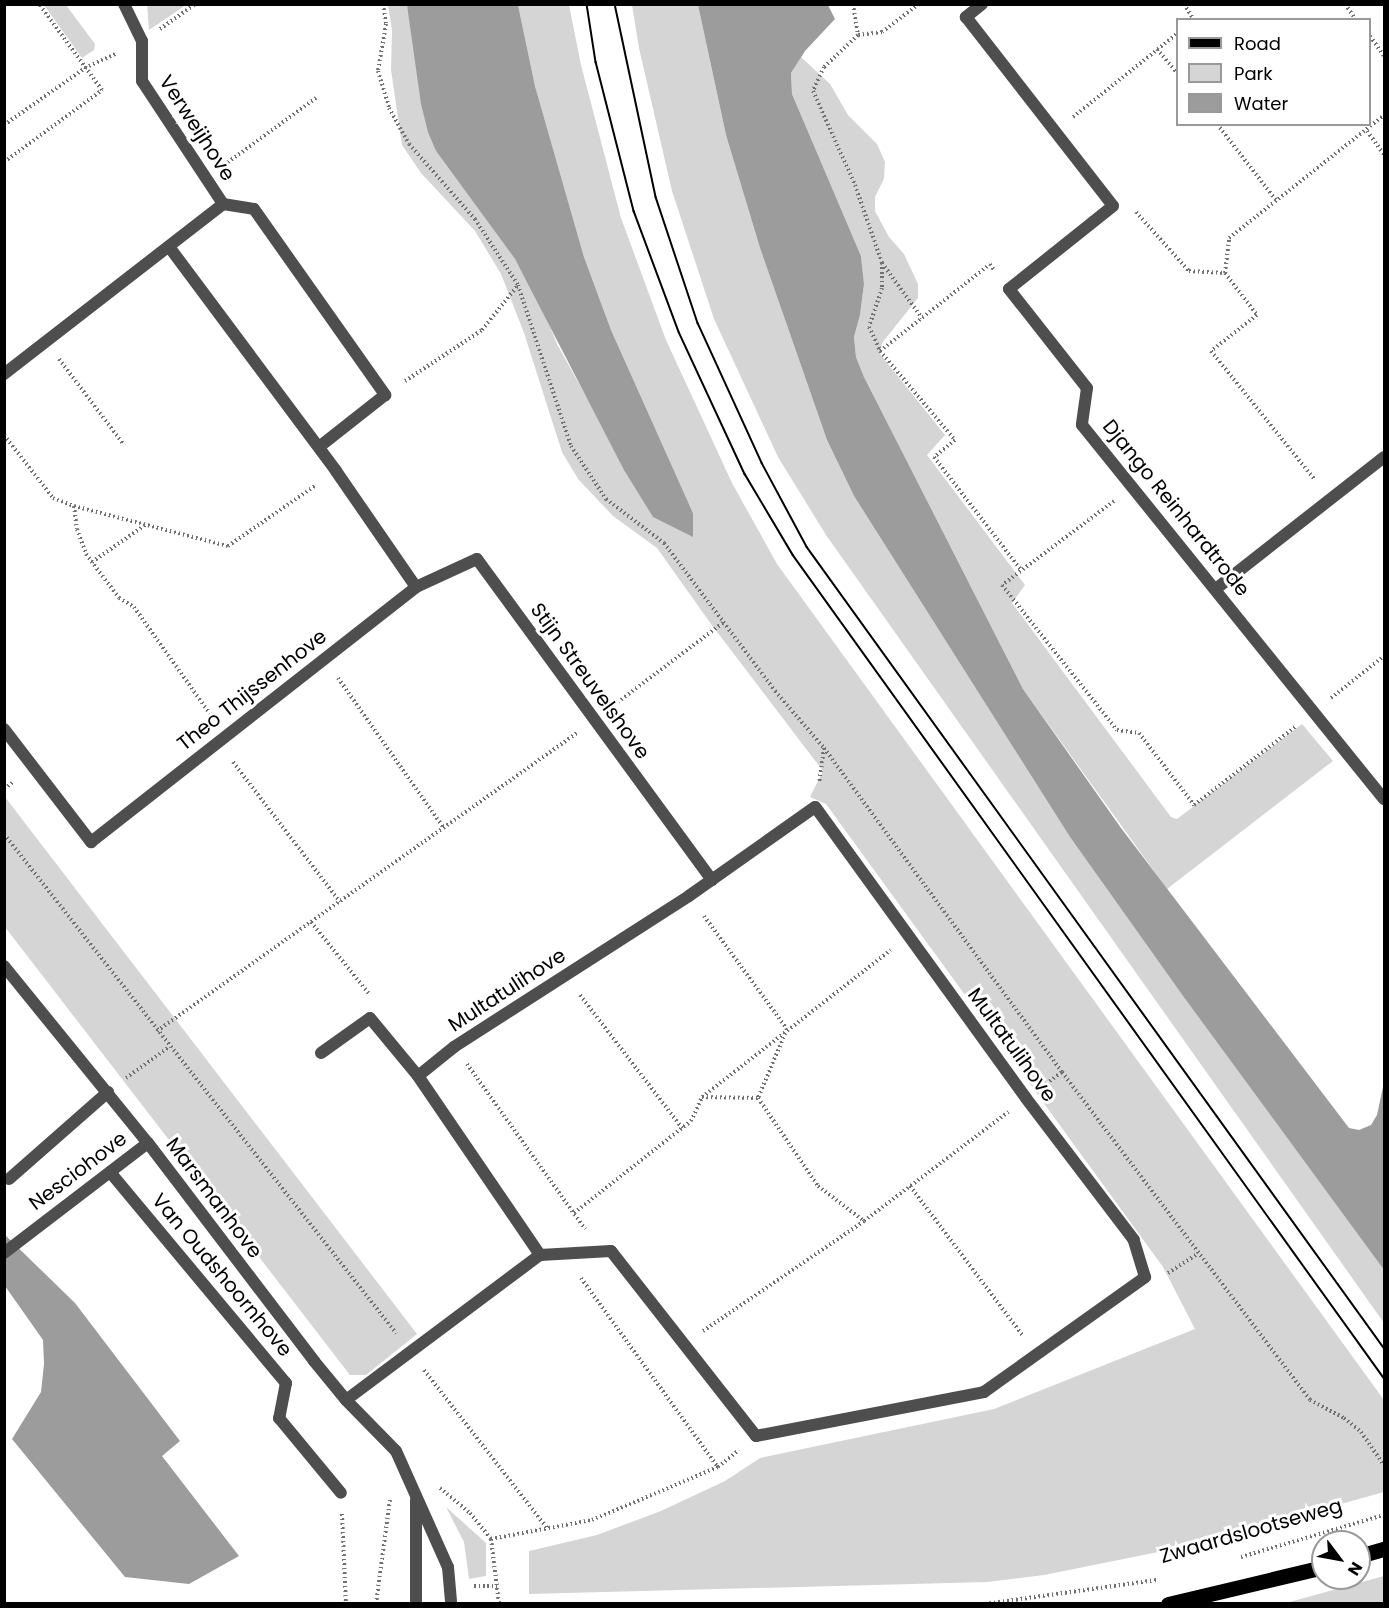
<!DOCTYPE html>
<style>
body{margin:0}
#map{position:relative;width:1389px;height:1608px;overflow:hidden;background:#fff;font-family:Poppins,sans-serif}
div>[style]{position:absolute}
[style*='--x']{left:calc(var(--x)*1px);top:calc(var(--y)*1px);width:calc(var(--w)*1px);rotate:calc(var(--a)*1deg)}
.green>*{inset:0;background:#d5d5d5}
.water>*{inset:0;background:#9c9c9c}
.path>*{height:4px;margin-top:-2px;transform-origin:0;background:repeating-linear-gradient(90deg,#707070 0 1.5px,transparent 0 4.5px)}
.service>*{height:12px;margin:-6px;padding:0 6px;transform-origin:6px;border-radius:6px;background:#4e4e4e}
.minor>*{height:12px;margin:-6px;padding:0 6px;transform-origin:6px;border-radius:6px;background:#4e4e4e}
.primary>*{height:15px;margin:-7.5px;padding:0 7.5px;transform-origin:7.5px;border-radius:7.5px;background:#000}
.tram>*{height:1.5px;margin:-0.75px;padding:0 0.75px;transform-origin:0.75px;border-radius:0.75px;background:#000}
span{translate:-50% -50%;white-space:nowrap;text-align:center;line-height:1.15;-webkit-text-stroke:6px #fff;paint-order:stroke}
.street-label{font-size:20px;color:#000}
.frame{position:absolute;inset:0;border:6px solid #000;pointer-events:none}
.legend{position:absolute;left:1176px;top:18px;width:195px;height:108px;box-sizing:border-box;background:#fff;border:2px solid #999;margin:0;padding:8px 10px;list-style:none;font-size:18px;color:#000}
.legend li{display:flex;align-items:center;gap:12px;height:30px}
.legend b{width:30px;border:2px solid #999}
.north{position:absolute;left:1311px;top:1530px;width:60px;height:60px;box-sizing:border-box;background:#fff;border:2px solid #999;border-radius:50%;rotate:122deg;font-size:16px;font-weight:700;line-height:24px;text-align:center;color:#000}
.north::after{content:'';display:block;margin:auto;width:21px;height:27px;background:#000;clip-path:polygon(50% 0,100% 100%,50% 72%,0 100%)}
</style>
<div id="map">
<div class="green">
<div style="clip-path:polygon(147px 4px,186px 4px,186px 5px,149px 30px)"></div>
<div style="clip-path:polygon(44px 5px,66px 5px,95px 44px,94px 50px,82px 58px)"></div>
<div style="clip-path:polygon(388px 5px,407px 5px,436px 151px,515px 259px,545px 314px,557px 344px,653px 517px,693px 513px,611px 330px,584px 257px,535px 86px,518px 5px,569px 5px,581px 65px,621px 218px,666px 340px,732px 483px,777px 564px,1384px 1400px,1384px 1492px,1193px 1545px,1044px 1575px,987px 1582px,529px 1594px,529px 1551px,597px 1535px,661px 1511px,725px 1481px,760px 1458px,994px 1409px,1195px 1329px,1163px 1267px,826px 804px,810px 797px,823px 771px,711px 624px,657px 548px,613px 516px,578px 479px,562px 452px,524px 333px,501px 274px,475px 231px,421px 173px,402px 145px,391px 70px,392px 30px)"></div>
<div style="clip-path:polygon(632px 5px,698px 5px,726px 135px,760px 248px,827px 440px,854px 496px,1070px 837px,1183px 996px,1384px 1270px,1384px 1323px,826px 535px,778px 457px,714px 319px,672px 191px,639px 48px)"></div>
<div style="clip-path:polygon(801px 57px,830px 84px,848px 115px,877px 144px,885px 162px,884px 179px,875px 197px,875px 211px,889px 237px,904px 254px,918px 284px,918px 298px,882px 343px,880px 354px,945px 435px,927px 455px,1025px 585px,1012px 603px,1171px 817px,1177px 819px,1302px 724px,1333px 761px,1167px 889px,1023px 689px,864px 377px,856px 357px,854px 337px,860px 315px,864px 284px,861px 256px,792px 94px,791px 73px)"></div>
<div style="clip-path:polygon(5px 797px,417px 1334px,366px 1375px,350px 1375px,333px 1353px,5px 927px)"></div>
<div style="clip-path:polygon(446px 1507px,486px 1543px,486px 1576px,469px 1579px,464px 1542px)"></div>
<div style="clip-path:polygon(1384px 1576px,1384px 1603px,1286px 1603px)"></div>
</div>
<div class="water">
<div style="clip-path:polygon(407px 5px,518px 5px,535px 86px,584px 257px,611px 330px,693px 513px,693px 537px,653px 517px,624px 470px,515px 259px,436px 151px,428px 132px,421px 104px)"></div>
<div style="clip-path:polygon(698px 5px,828px 5px,835px 19px,805px 51px,791px 73px,792px 94px,861px 256px,864px 284px,860px 315px,854px 337px,856px 357px,864px 377px,1023px 689px,1121px 828px,1349px 1128px,1359px 1130px,1371px 1125px,1377px 1115px,1384px 1082px,1384px 1270px,1183px 996px,1070px 837px,854px 496px,827px 440px,760px 248px,726px 135px)"></div>
<div style="clip-path:polygon(4px 1234px,75px 1303px,180px 1441px,162px 1456px,239px 1556px,189px 1584px,125px 1577px,12px 1439px,41px 1392px,44px 1364px,43px 1340px,5px 1286px)"></div>
</div>
<div class="path">
<div style="--x:383;--y:4;--w:20;--a:81"></div>
<div style="--x:386;--y:24;--w:48;--a:99.7"></div>
<div style="--x:378;--y:71;--w:39;--a:73"></div>
<div style="--x:389;--y:108;--w:41;--a:60.9"></div>
<div style="--x:409;--y:144;--w:100;--a:48.7"></div>
<div style="--x:475;--y:219;--w:79;--a:56.9"></div>
<div style="--x:518;--y:285;--w:169;--a:71.8"></div>
<div style="--x:571;--y:446;--w:64;--a:56.6"></div>
<div style="--x:606;--y:499;--w:73;--a:37.2"></div>
<div style="--x:664;--y:543;--w:185;--a:53.1"></div>
<div style="--x:775;--y:691;--w:75;--a:49.3"></div>
<div style="--x:824;--y:748;--w:35;--a:98"></div>
<div style="--x:853;--y:4;--w:31;--a:81"></div>
<div style="--x:919;--y:4;--w:46;--a:142.9"></div>
<div style="--x:882;--y:32;--w:24;--a:173"></div>
<div style="--x:858;--y:35;--w:47;--a:136.7"></div>
<div style="--x:824;--y:67;--w:26;--a:115"></div>
<div style="--x:813;--y:91;--w:103;--a:65.9"></div>
<div style="--x:855;--y:185;--w:83;--a:70.9"></div>
<div style="--x:882;--y:263;--w:25;--a:90"></div>
<div style="--x:882;--y:288;--w:41;--a:108.4"></div>
<div style="--x:869;--y:327;--w:26;--a:65"></div>
<div style="--x:880;--y:351;--w:116;--a:49.9"></div>
<div style="--x:955;--y:440;--w:27;--a:141"></div>
<div style="--x:934;--y:457;--w:143;--a:52.4"></div>
<div style="--x:1184;--y:4;--w:19;--a:58"></div>
<div style="--x:1345;--y:4;--w:19;--a:55"></div>
<div style="--x:160;--y:29;--w:43;--a:-35.5"></div>
<div style="--x:1370;--y:36;--w:24;--a:55"></div>
<div style="--x:1157;--y:49;--w:33;--a:50"></div>
<div style="--x:1073;--y:117;--w:134;--a:-38.7"></div>
<div style="--x:1217;--y:124;--w:96;--a:52.2"></div>
<div style="--x:4;--y:125;--w:99;--a:-35.1"></div>
<div style="--x:85;--y:68;--w:35;--a:-25"></div>
<div style="--x:1367;--y:131;--w:29;--a:54"></div>
<div style="--x:4;--y:162;--w:122;--a:-36.3"></div>
<div style="--x:102;--y:90;--w:107;--a:-126.2"></div>
<div style="--x:224;--y:165;--w:114;--a:-36.1"></div>
<div style="--x:1136;--y:212;--w:79;--a:48.1"></div>
<div style="--x:1189;--y:271;--w:36;--a:3"></div>
<div style="--x:1225;--y:273;--w:35;--a:-83"></div>
<div style="--x:1229;--y:238;--w:198;--a:-38.4"></div>
<div style="--x:882;--y:263;--w:68;--a:54"></div>
<div style="--x:1225;--y:273;--w:53;--a:52.7"></div>
<div style="--x:1257;--y:315;--w:58;--a:142"></div>
<div style="--x:1211;--y:351;--w:166;--a:51.1"></div>
<div style="--x:880;--y:351;--w:140;--a:-38.3"></div>
<div style="--x:990;--y:264;--w:7;--a:56"></div>
<div style="--x:59;--y:359;--w:108;--a:52.9"></div>
<div style="--x:405;--y:381;--w:92;--a:-33.5"></div>
<div style="--x:482;--y:330;--w:58;--a:-51.3"></div>
<div style="--x:4;--y:435;--w:80;--a:52.1"></div>
<div style="--x:53;--y:498;--w:22;--a:21"></div>
<div style="--x:74;--y:506;--w:159;--a:14.6"></div>
<div style="--x:228;--y:546;--w:107;--a:-34.7"></div>
<div style="--x:1114;--y:501;--w:140;--a:143.1"></div>
<div style="--x:1002;--y:585;--w:185;--a:51.6"></div>
<div style="--x:1117;--y:730;--w:22;--a:8"></div>
<div style="--x:1139;--y:733;--w:91;--a:52.6"></div>
<div style="--x:1194;--y:805;--w:128;--a:-37.7"></div>
<div style="--x:74;--y:506;--w:23;--a:83"></div>
<div style="--x:77;--y:529;--w:27;--a:70"></div>
<div style="--x:86;--y:554;--w:55;--a:53.1"></div>
<div style="--x:119;--y:598;--w:17;--a:31"></div>
<div style="--x:134;--y:607;--w:136;--a:54.6"></div>
<div style="--x:92;--y:562;--w:65;--a:-34.9"></div>
<div style="--x:338;--y:678;--w:184;--a:54.8"></div>
<div style="--x:1331;--y:698;--w:68;--a:-38.4"></div>
<div style="--x:614;--y:705;--w:138;--a:-37"></div>
<div style="--x:824;--y:748;--w:402;--a:53.7"></div>
<div style="--x:1062;--y:1072;--w:411;--a:52.9"></div>
<div style="--x:1310;--y:1400;--w:38;--a:28"></div>
<div style="--x:1344;--y:1418;--w:22;--a:39"></div>
<div style="--x:1361;--y:1432;--w:40;--a:55.1"></div>
<div style="--x:233;--y:762;--w:176;--a:52.6"></div>
<div style="--x:4;--y:789;--w:11;--a:-38"></div>
<div style="--x:4;--y:834;--w:635;--a:51.85"></div>
<div style="--x:704;--y:916;--w:140;--a:53.7"></div>
<div style="--x:787;--y:1029;--w:75;--a:112.8"></div>
<div style="--x:311;--y:922;--w:92;--a:51.1"></div>
<div style="--x:580;--y:995;--w:168;--a:52.5"></div>
<div style="--x:157;--y:1031;--w:515;--a:-35.36"></div>
<div style="--x:467;--y:1064;--w:203;--a:54.4"></div>
<div style="--x:126;--y:1078;--w:53;--a:-35.8"></div>
<div style="--x:1046;--y:1084;--w:20;--a:-37"></div>
<div style="--x:702;--y:1097;--w:56;--a:1"></div>
<div style="--x:758;--y:1098;--w:107;--a:55.7"></div>
<div style="--x:818;--y:1186;--w:58;--a:37.3"></div>
<div style="--x:864;--y:1221;--w:181;--a:-37.1"></div>
<div style="--x:910;--y:1186;--w:188;--a:53"></div>
<div style="--x:574;--y:1213;--w:149;--a:-38.2"></div>
<div style="--x:691;--y:1121;--w:26;--a:-65"></div>
<div style="--x:702;--y:1097;--w:239;--a:-37.9"></div>
<div style="--x:1168;--y:1273;--w:35;--a:-33"></div>
<div style="--x:581;--y:1278;--w:233;--a:54.1"></div>
<div style="--x:703;--y:1331;--w:195;--a:-34.3"></div>
<div style="--x:424;--y:1370;--w:200;--a:52.1"></div>
<div style="--x:440;--y:1488;--w:39;--a:40"></div>
<div style="--x:470;--y:1513;--w:33;--a:51"></div>
<div style="--x:491;--y:1539;--w:65;--a:83"></div>
<div style="--x:342;--y:1514;--w:90;--a:87.5"></div>
<div style="--x:491;--y:1539;--w:103;--a:-10.7"></div>
<div style="--x:592;--y:1520;--w:137;--a:-22.8"></div>
<div style="--x:718;--y:1467;--w:27;--a:-39"></div>
<div style="--x:1241;--y:1557;--w:149;--a:-16.4"></div>
<div style="--x:474;--y:1586;--w:23;--a:0"></div>
<div style="--x:376;--y:1604;--w:106;--a:-82.4"></div>
<div style="--x:985;--y:1604;--w:173;--a:-8"></div>
</div>
<div class="service">
<div style="--x:321;--y:1053;--w:60;--a:-35.5"></div>
<div style="--x:370;--y:1018;--w:75;--a:50.4"></div>
<div style="--x:9;--y:1179;--w:132;--a:-41.3"></div>
</div>
<div class="minor">
<div style="--x:124;--y:4;--w:41;--a:64.1"></div>
<div style="--x:142;--y:41;--w:40;--a:90"></div>
<div style="--x:142;--y:81;--w:147;--a:56.6"></div>
<div style="--x:982;--y:4;--w:21;--a:141"></div>
<div style="--x:966;--y:17;--w:239;--a:52.1"></div>
<div style="--x:1113;--y:206;--w:133;--a:141.4"></div>
<div style="--x:1009;--y:289;--w:126;--a:51.8"></div>
<div style="--x:1087;--y:388;--w:37;--a:98"></div>
<div style="--x:1082;--y:425;--w:481;--a:51.1"></div>
<div style="--x:170;--y:248;--w:278;--a:53.3"></div>
<div style="--x:336;--y:471;--w:141;--a:55.4"></div>
<div style="--x:4;--y:374;--w:277;--a:-37.8"></div>
<div style="--x:223;--y:204;--w:31;--a:9"></div>
<div style="--x:254;--y:209;--w:228;--a:54.8"></div>
<div style="--x:385;--y:395;--w:84;--a:141.8"></div>
<div style="--x:1217;--y:588;--w:212;--a:-38.1"></div>
<div style="--x:4;--y:729;--w:143;--a:52.4"></div>
<div style="--x:91;--y:842;--w:413;--a:-38.1"></div>
<div style="--x:416;--y:587;--w:67;--a:-24.7"></div>
<div style="--x:477;--y:559;--w:398;--a:53.8"></div>
<div style="--x:4;--y:966;--w:228;--a:50.9"></div>
<div style="--x:148;--y:1143;--w:274;--a:52.7"></div>
<div style="--x:314;--y:1361;--w:50;--a:50.6"></div>
<div style="--x:346;--y:1400;--w:71;--a:45.6"></div>
<div style="--x:396;--y:1451;--w:127;--a:65.9"></div>
<div style="--x:448;--y:1567;--w:37;--a:85"></div>
<div style="--x:110;--y:1172;--w:275;--a:50.2"></div>
<div style="--x:286;--y:1383;--w:36;--a:101"></div>
<div style="--x:279;--y:1418;--w:97;--a:50.4"></div>
<div style="--x:4;--y:1253;--w:181;--a:-37.4"></div>
<div style="--x:346;--y:1400;--w:242;--a:-36.8"></div>
<div style="--x:540;--y:1255;--w:71;--a:-3.2"></div>
<div style="--x:611;--y:1251;--w:235;--a:51.9"></div>
<div style="--x:756;--y:1436;--w:232;--a:-10.9"></div>
<div style="--x:984;--y:1392;--w:198;--a:-35.5"></div>
<div style="--x:1145;--y:1277;--w:39;--a:-107"></div>
<div style="--x:1134;--y:1240;--w:178;--a:-127.3"></div>
<div style="--x:1026;--y:1098;--w:359;--a:-125.9"></div>
<div style="--x:815;--y:807;--w:154;--a:144.8"></div>
<div style="--x:689;--y:896;--w:279;--a:147.3"></div>
<div style="--x:454;--y:1047;--w:46;--a:141.1"></div>
<div style="--x:418;--y:1076;--w:217;--a:55.7"></div>
<div style="--x:416;--y:1500;--w:104;--a:90"></div>
</div>
<div class="primary">
<div style="--x:1359;--y:1556;--w:26;--a:-16"></div>
<div style="--x:1168;--y:1604;--w:159;--a:-13.4"></div>
</div>
<div class="tram">
<div style="--x:587;--y:4;--w:59;--a:81.2"></div>
<div style="--x:596;--y:62;--w:154;--a:75.7"></div>
<div style="--x:634;--y:211;--w:129;--a:69.6"></div>
<div style="--x:679;--y:332;--w:157;--a:65.1"></div>
<div style="--x:745;--y:474;--w:94;--a:59.3"></div>
<div style="--x:793;--y:555;--w:1013;--a:54.32"></div>
<div style="--x:615;--y:4;--w:197;--a:78"></div>
<div style="--x:656;--y:197;--w:133;--a:71.6"></div>
<div style="--x:698;--y:323;--w:154;--a:65.4"></div>
<div style="--x:762;--y:463;--w:95;--a:61.8"></div>
<div style="--x:807;--y:547;--w:987;--a:54.23"></div>
</div>
<div class="street-label">
<span style="left:197px;top:128px;rotate:57deg">Verweijhove</span>
<span style="left:1176px;top:508px;rotate:51deg">Django Reinhardtrode</span>
<span style="left:590px;top:681px;rotate:54deg">Stijn Streuvelshove</span>
<span style="left:252px;top:690px;rotate:-38deg">Theo Thijssenhove</span>
<span style="left:507px;top:990px;rotate:-33deg">Multatulihove</span>
<span style="left:1012px;top:1045px;rotate:54deg">Multatulihove</span>
<span style="left:78px;top:1171px;rotate:-37deg">Nesciohove</span>
<span style="left:214px;top:1198px;rotate:53deg">Marsmanhove</span>
<span style="left:222px;top:1275px;rotate:50deg">Van Oudshoornhove</span>
<span style="left:1251px;top:1531px;rotate:-16deg">Zwaardslootseweg</span>
</div>
<div class="frame"></div>
<ul class="legend">
<li><b style="height:8px;background:#000"></b>Road</li>
<li><b style="height:16px;background:#d5d5d5"></b>Park</li>
<li><b style="height:16px;background:#9c9c9c"></b>Water</li>
</ul>
<div class="north">N</div>
</div>
